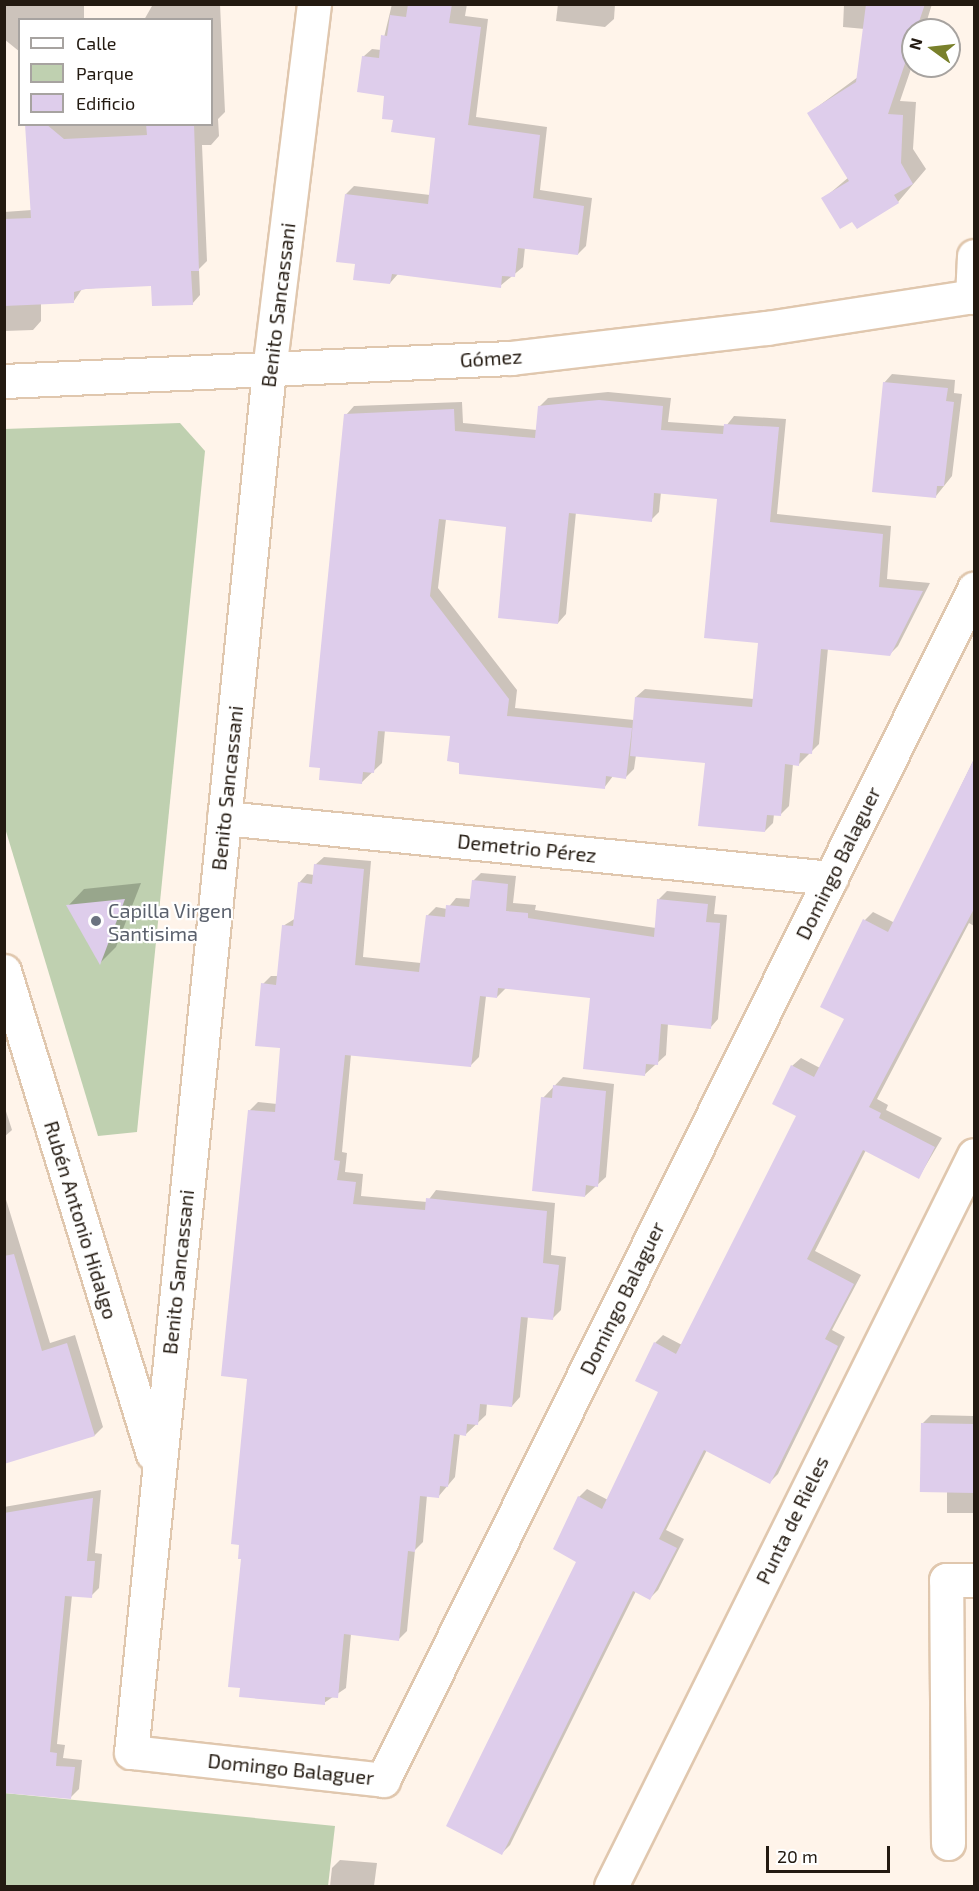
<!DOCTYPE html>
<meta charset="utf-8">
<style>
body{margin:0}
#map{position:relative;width:979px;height:1891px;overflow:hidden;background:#fff4ea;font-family:"Exo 2",sans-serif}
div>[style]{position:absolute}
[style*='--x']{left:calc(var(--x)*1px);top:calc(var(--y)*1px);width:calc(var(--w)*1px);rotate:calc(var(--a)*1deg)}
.green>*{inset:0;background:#bfd0b0}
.shadow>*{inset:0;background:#0003}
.building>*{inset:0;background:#decdeb;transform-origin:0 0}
.roads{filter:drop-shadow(2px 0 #e0c7ae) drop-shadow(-2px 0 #e0c7ae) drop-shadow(0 2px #e0c7ae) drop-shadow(0 -2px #e0c7ae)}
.minor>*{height:33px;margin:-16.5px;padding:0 16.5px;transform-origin:16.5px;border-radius:16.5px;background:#fff}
.dots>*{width:16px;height:16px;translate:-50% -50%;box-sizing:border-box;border:3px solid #fff;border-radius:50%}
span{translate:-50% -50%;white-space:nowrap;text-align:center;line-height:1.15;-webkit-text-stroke:4.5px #fff;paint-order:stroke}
.street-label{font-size:20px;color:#231a11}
.worship-label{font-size:20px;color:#5b616d}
.left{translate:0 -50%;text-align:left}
.frame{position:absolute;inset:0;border:6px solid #231a11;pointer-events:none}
.legend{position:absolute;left:18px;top:18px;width:195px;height:108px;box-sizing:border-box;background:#fff;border:2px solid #a7a3a0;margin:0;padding:8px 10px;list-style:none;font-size:18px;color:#231a11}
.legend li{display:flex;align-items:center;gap:12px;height:30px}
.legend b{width:30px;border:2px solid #a7a3a0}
.north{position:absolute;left:901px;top:18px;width:60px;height:60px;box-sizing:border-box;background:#fff;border:2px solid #a7a3a0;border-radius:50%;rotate:285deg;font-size:16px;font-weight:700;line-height:24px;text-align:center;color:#231a11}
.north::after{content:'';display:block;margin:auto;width:21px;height:27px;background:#79802b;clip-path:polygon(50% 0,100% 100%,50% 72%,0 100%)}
.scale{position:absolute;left:766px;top:1846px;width:124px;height:27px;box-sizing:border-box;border:3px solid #231a11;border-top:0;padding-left:8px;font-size:18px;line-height:21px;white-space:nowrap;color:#231a11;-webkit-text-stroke:4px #fff;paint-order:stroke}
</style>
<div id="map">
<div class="green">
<div style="clip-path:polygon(180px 423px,205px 451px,137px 1132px,98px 1136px,5px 828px,4px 429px)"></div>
<div style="clip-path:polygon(4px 1793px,335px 1826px,328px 1886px,5px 1886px)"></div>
</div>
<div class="shadow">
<div style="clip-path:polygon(4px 4px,84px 4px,84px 20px,20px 20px,20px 52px,4px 39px)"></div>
<div style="clip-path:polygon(165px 4px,220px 4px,225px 112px,218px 119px,219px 136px,211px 145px,202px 145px,207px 261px,199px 269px,200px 295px,192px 304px,152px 284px,82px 289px,74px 301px,41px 303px,41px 321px,33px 330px,4px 331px,4px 212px,32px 210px,29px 124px,212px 124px,212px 20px,144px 20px,152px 6px)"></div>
<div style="clip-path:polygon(392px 4px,467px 4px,465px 16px,488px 19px,476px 117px,547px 127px,540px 190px,592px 198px,586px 246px,578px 254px,525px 247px,523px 267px,500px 286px,398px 274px,390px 283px,357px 263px,346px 194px,354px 186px,430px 195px,436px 137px,395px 119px,386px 94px,363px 57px,372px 49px,381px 50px)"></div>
<div style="clip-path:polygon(558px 4px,615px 4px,614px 19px,605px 27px,556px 21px)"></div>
<div style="clip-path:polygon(844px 4px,932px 4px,924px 30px,913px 30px,913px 63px,900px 101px,916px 102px,913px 149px,926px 169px,898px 202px,852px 220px,823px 199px,849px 177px,809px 113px,858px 77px,865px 29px,843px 27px)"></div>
<div style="clip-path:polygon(892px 374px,955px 380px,954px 393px,962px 394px,952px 476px,936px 496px,884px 383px)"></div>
<div style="clip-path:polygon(evenodd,608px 392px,671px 398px,668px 422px,726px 426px,734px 416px,786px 419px,777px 514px,891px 526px,887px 579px,930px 583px,898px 646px,890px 654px,828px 648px,819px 744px,799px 764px,793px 764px,789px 806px,781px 814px,774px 814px,773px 823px,765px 831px,707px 762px,636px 755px,634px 769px,626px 777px,613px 776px,604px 788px,461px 761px,452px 735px,385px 730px,382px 763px,361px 783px,346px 415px,354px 406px,462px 402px,463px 423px,537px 430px,539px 407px,548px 398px,608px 392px,661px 492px,718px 498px,759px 642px,754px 699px,645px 689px,636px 697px,634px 720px,515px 708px,517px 690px,438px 588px,446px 519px,508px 525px,558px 623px,566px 614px,576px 512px,651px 520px,659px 512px,661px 492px)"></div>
<div style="clip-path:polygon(974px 759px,974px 926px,969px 923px,877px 1099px,888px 1105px,886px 1110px,942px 1138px,919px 1177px,866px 1150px,815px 1251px,861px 1275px,832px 1330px,845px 1337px,778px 1474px,770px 1482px,707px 1450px,666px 1530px,684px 1539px,658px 1590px,650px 1598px,636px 1591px,510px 1845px,502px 1853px,578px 1561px,579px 1497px,587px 1489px,608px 1500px,660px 1391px,655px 1343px,663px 1335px,682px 1345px,798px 1115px,792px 1066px,801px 1058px,820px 1068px,846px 1018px,822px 1006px,865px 920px,873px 912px,895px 923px)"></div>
<div style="clip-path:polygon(324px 857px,371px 861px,363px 957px,421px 963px,427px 916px,436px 907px,447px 909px,456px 898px,471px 899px,473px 881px,481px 873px,516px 876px,513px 903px,536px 905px,535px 910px,656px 928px,659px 899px,667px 891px,716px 896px,714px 914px,727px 915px,718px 1019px,710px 1028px,668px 1023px,666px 1055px,644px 1075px,592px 997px,506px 988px,497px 997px,486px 996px,479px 1057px,470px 1066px,351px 1054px,342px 1152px,347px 1153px,345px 1172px,363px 1174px,361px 1196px,427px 1202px,436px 1190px,555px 1203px,551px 1255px,566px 1257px,561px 1310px,552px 1319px,528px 1316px,520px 1397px,512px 1406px,487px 1403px,486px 1415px,466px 1434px,460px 1433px,455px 1477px,438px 1497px,427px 1495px,423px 1542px,415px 1550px,407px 1631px,399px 1639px,351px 1634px,346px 1688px,324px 1703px,243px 1558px,249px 1377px,250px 1110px,258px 1102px,277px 1104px,282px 1047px,263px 984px,271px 976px,278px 976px,283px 926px,296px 918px,299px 883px,307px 874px,314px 875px,315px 865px)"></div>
<div style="clip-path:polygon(141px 883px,116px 947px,100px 963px,68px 906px,84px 889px)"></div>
<div style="clip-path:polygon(563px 1077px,614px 1084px,606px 1177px,585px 1196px,543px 1098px)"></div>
<div style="clip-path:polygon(4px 1105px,12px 1130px,4px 1137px)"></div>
<div style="clip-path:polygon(4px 1193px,50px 1343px,75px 1335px,103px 1427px,95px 1435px,4px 1462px)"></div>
<div style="clip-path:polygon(931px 1415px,974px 1416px,974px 1513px,947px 1513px,947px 1490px,923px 1423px)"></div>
<div style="clip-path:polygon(101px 1490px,95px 1553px,102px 1554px,99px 1588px,91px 1596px,72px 1595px,57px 1744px,65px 1745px,63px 1758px,82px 1760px,79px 1789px,71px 1797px,4px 1792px,4px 1507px)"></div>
<div style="clip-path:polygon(340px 1860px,377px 1863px,374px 1886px,330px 1886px,332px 1868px)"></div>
</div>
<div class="building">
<div style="clip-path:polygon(408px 4px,452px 4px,449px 23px,481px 27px,468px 125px,540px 135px,533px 198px,584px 206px,578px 255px,518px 248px,515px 277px,502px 276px,501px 288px,392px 274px,390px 284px,353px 280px,355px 264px,336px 262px,345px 194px,428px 204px,435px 138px,391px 132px,393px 120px,382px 119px,384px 96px,357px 92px,362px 56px,379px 58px,381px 35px,387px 36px,390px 15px,406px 17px)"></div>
<div style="clip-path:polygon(866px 4px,925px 4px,888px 114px,903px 115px,901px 163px,913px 184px,894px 195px,899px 203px,857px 229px,852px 222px,840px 229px,821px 198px,849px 181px,807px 113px,856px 82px)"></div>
<div style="clip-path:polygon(25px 124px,46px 124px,64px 139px,147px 135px,146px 124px,194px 124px,199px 271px,191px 271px,193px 305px,152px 306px,151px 286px,86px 289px,74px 292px,74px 303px,4px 306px,4px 219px,31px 218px)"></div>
<div style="clip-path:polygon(883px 382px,948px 388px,946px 401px,954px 402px,944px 486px,937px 486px,936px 498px,872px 492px)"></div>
<div style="clip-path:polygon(599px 400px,663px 406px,661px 430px,723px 434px,724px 424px,779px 427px,770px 522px,883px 534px,879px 587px,923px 591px,890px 656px,821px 649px,812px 754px,800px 753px,799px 766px,785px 764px,781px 816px,767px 815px,765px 832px,698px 826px,705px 763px,630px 756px,635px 697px,752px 707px,758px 643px,704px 638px,717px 499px,654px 493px,652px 522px,569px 513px,558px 624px,498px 618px,506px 527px,439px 519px,430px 596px,509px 699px,507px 716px,632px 728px,626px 779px,606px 776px,605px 789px,459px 774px,459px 763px,447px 761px,450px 736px,378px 731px,374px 773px,363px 772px,362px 784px,319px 780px,320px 768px,309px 767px,344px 414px,454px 409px,455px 431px,535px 438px,538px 406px)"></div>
<div style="clip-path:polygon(975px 757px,975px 907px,869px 1107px,881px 1113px,879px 1118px,935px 1147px,919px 1179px,863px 1150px,807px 1259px,854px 1284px,825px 1339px,838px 1346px,770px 1484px,704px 1450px,659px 1539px,677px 1548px,650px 1600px,633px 1591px,502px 1855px,446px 1826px,576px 1562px,553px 1549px,578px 1496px,602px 1509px,658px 1392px,635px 1381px,654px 1342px,676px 1354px,796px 1116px,772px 1104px,791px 1065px,814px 1077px,844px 1019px,820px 1007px,863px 919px,888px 932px)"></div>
<div style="clip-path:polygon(314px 864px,364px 869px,355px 965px,419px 972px,426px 915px,445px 917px,446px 905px,469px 907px,472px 880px,508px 884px,506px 911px,528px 913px,528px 918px,654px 937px,657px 899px,708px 904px,706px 922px,720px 923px,711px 1029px,661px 1024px,658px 1065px,646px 1064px,645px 1076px,583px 1069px,590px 998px,498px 988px,497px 998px,480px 996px,471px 1067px,345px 1055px,334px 1160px,340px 1161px,337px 1180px,356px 1182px,353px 1204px,425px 1210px,426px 1198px,547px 1211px,543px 1263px,559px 1265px,553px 1320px,521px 1317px,512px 1407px,480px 1404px,478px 1425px,467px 1424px,466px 1436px,454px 1434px,448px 1487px,440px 1486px,439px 1498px,420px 1496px,415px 1552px,408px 1551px,399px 1641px,344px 1634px,338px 1698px,325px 1697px,325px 1705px,239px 1697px,240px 1688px,228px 1687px,241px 1559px,238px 1559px,239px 1545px,231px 1544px,247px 1379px,221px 1376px,248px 1110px,275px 1112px,280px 1048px,255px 1046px,261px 983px,276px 985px,282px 925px,293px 926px,298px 882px,312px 884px)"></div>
<div style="clip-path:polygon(125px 899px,100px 965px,66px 905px)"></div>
<div style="clip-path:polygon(553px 1085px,606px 1091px,598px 1187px,586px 1185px,585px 1197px,532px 1191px,541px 1097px,552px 1098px)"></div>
<div style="clip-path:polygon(14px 1254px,42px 1351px,67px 1343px,95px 1436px,4px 1464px,4px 1256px)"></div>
<div style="left:921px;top:1423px;width:54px;height:69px;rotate:1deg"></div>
<div style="clip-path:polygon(93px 1498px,87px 1561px,95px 1561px,92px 1598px,65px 1596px,50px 1752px,57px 1753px,56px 1766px,75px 1767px,71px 1799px,4px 1793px,4px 1513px)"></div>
</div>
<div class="roads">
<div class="minor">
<div style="--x:314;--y:4;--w:369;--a:97"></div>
<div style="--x:269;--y:370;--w:1389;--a:95.7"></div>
<div style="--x:131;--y:1752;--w:254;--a:6.3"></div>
<div style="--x:383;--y:1780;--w:1330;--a:-63.61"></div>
<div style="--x:972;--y:297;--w:41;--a:-87.2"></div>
<div style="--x:4;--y:381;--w:508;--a:-2.6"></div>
<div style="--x:511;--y:358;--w:258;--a:-6.7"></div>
<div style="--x:767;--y:328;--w:209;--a:-8.8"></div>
<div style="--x:224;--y:818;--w:610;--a:5.65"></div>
<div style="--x:4;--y:971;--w:505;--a:72.86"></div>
<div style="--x:948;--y:1843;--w:263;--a:-90.4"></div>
<div style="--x:946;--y:1580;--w:28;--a:0"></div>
<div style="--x:611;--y:1886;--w:816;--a:-63.59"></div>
</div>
</div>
<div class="dots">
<div style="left:96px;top:921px;background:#6b7280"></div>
</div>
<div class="street-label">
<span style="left:278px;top:305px;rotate:-83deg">Benito Sancassani</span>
<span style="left:491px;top:358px;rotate:-4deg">Gómez</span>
<span style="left:227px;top:788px;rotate:-84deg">Benito Sancassani</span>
<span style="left:527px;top:848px;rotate:6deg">Demetrio Pérez</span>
<span style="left:838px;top:863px;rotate:-64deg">Domingo Balaguer</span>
<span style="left:81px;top:1220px;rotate:73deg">Rubén Antonio Hidalgo</span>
<span style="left:178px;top:1272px;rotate:-84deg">Benito Sancassani</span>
<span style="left:622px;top:1298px;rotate:-64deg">Domingo Balaguer</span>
<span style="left:792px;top:1520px;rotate:-64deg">Punta de Rieles</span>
<span style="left:291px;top:1769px;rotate:6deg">Domingo Balaguer</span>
</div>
<div class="worship-label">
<span class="left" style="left:108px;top:922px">Capilla Virgen<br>Santisima</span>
</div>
<div class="frame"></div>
<ul class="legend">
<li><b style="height:8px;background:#fff"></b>Calle</li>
<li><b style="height:16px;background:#bfd0b0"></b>Parque</li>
<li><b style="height:16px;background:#decdeb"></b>Edificio</li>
</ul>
<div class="north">N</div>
<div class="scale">20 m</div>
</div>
